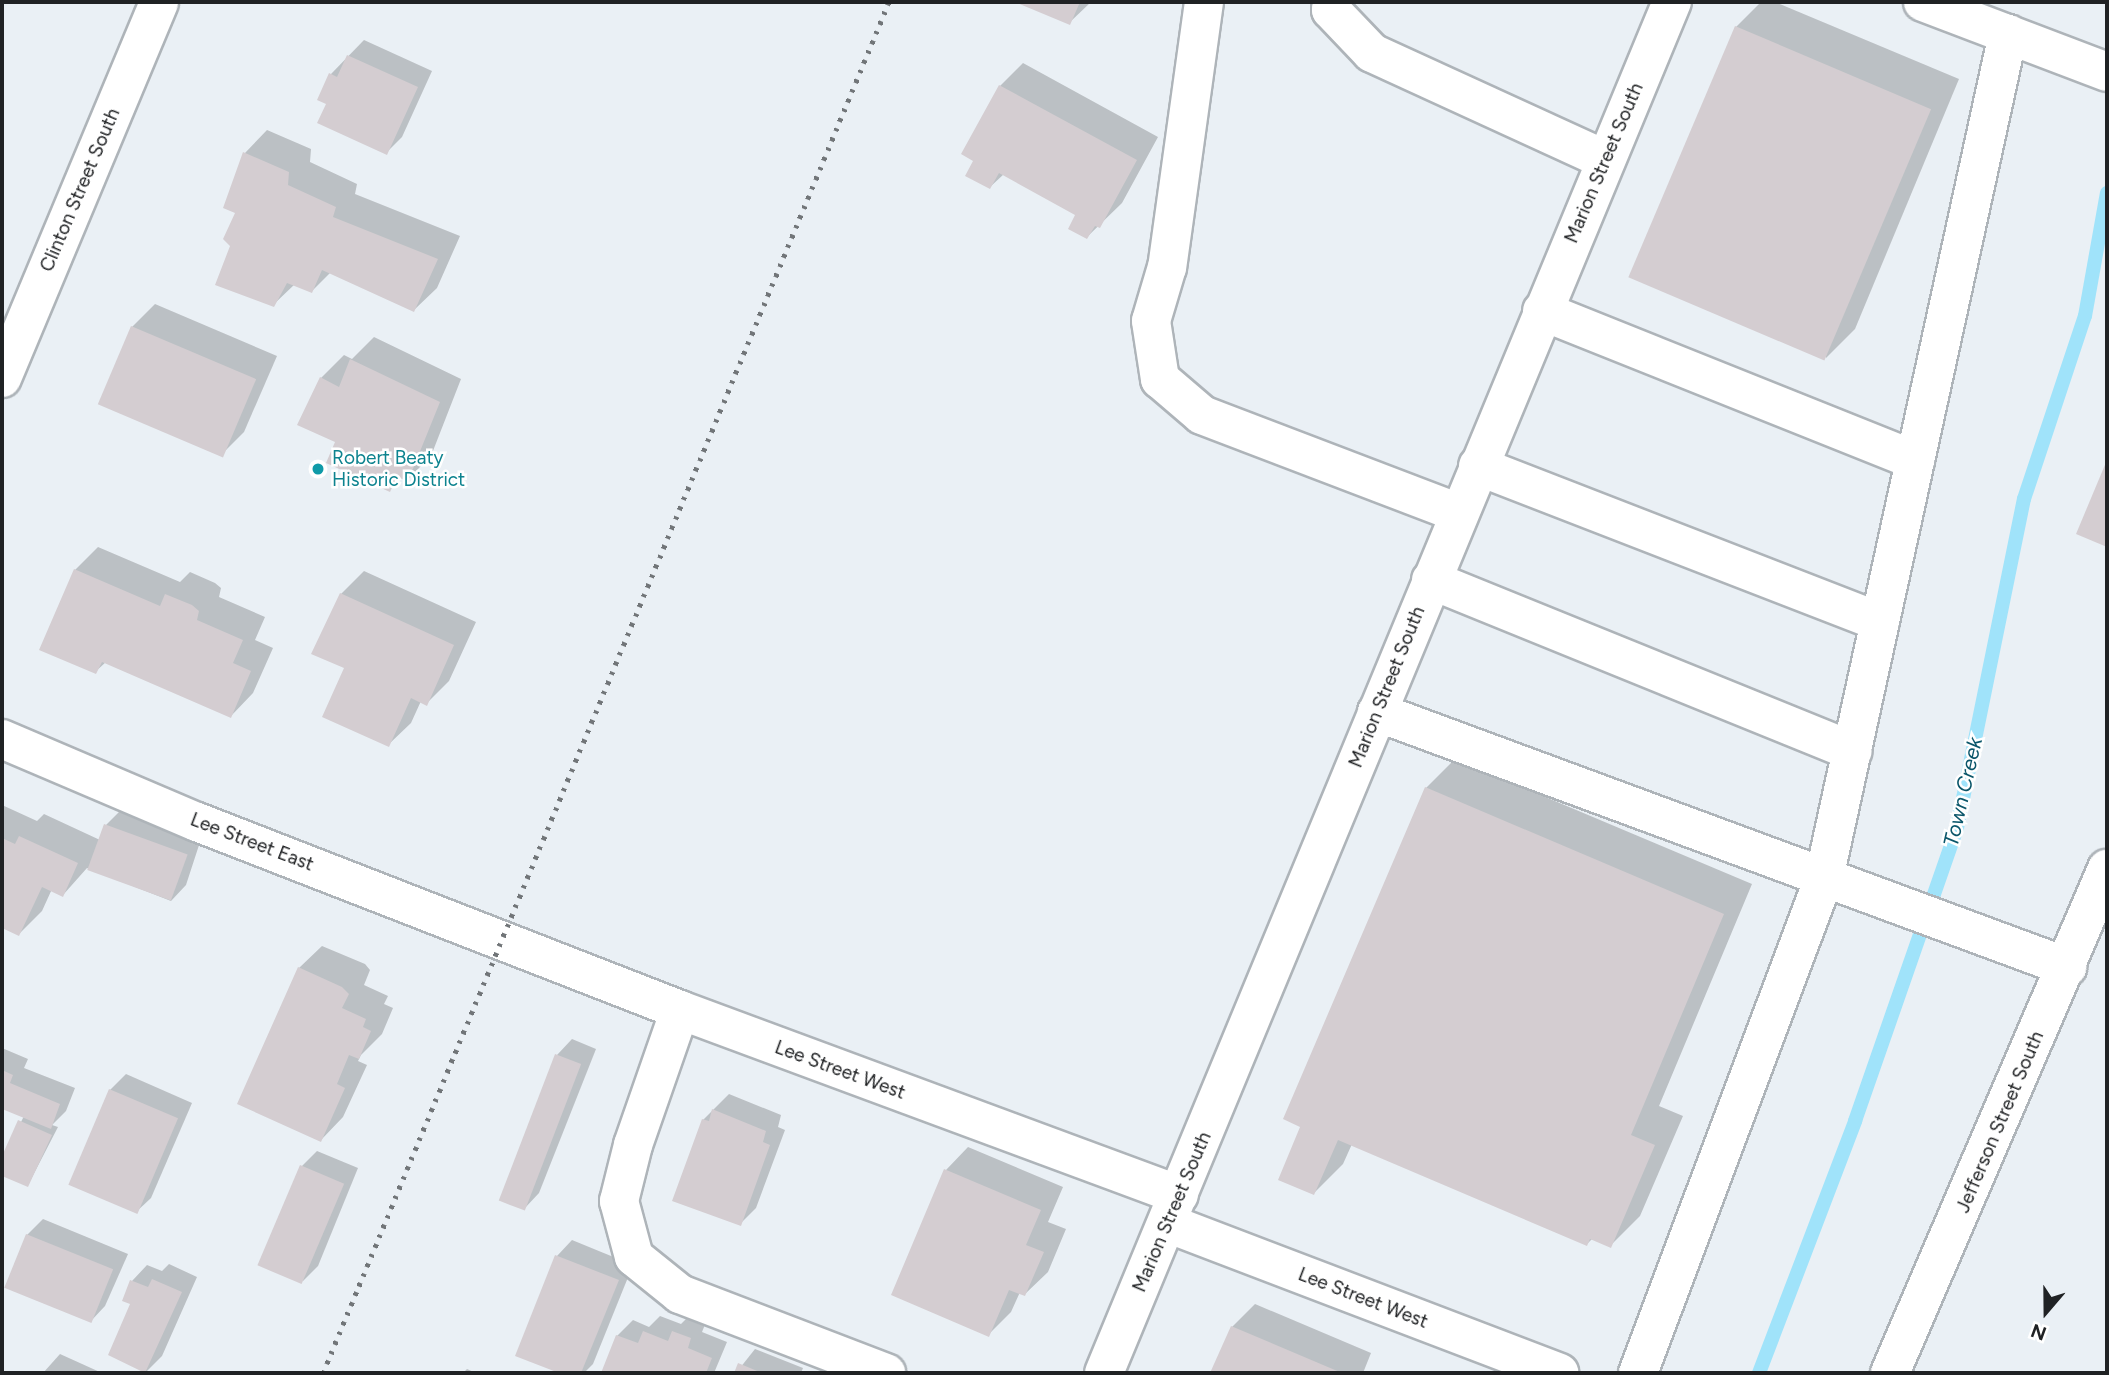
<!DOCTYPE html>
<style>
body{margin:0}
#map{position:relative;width:2109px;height:1375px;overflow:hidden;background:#eaf0f5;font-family:Figtree,sans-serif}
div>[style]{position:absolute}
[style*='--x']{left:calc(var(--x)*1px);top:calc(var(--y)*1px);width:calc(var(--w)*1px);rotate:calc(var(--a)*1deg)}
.shadow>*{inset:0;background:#0003}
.stream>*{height:14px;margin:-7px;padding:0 7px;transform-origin:7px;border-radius:7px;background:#a0e3fa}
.building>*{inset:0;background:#d4cdd1;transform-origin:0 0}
.roads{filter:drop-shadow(2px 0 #aeb4b9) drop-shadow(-2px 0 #aeb4b9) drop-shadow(0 2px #aeb4b9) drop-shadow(0 -2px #aeb4b9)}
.minor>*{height:38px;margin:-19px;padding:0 19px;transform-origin:19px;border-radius:19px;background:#fff}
.major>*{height:38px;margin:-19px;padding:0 19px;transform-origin:19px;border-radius:19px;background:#fff}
.rail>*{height:5px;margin-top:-2.5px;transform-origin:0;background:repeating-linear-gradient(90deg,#717578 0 3.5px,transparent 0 10.5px)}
.dots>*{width:19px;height:19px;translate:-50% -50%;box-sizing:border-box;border:4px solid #fff;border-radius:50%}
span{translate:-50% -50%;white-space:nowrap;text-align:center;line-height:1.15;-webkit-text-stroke:5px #fff;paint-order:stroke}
.street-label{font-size:19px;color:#202224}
.culture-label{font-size:19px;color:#0d838f}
.left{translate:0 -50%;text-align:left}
.water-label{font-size:21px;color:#0b566a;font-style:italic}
.frame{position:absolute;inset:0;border:4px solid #202224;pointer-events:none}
.north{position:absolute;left:2011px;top:1277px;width:70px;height:70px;-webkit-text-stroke:5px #fff;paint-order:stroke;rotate:200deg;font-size:19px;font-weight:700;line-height:28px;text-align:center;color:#202224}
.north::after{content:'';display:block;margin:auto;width:24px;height:32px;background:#202224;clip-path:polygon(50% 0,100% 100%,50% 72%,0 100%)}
</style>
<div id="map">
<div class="shadow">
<div style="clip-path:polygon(1019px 2px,1091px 2px,1069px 23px)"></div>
<div style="clip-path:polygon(1761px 2px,1775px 2px,1959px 79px,1855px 329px,1826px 358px,1736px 27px)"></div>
<div style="clip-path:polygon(364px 40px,432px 71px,402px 137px,387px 152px,329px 103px,331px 74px)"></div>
<div style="clip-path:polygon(1023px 63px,1158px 137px,1122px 203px,1087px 237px,1078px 214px,1004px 174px,990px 187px,976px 160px,1000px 86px)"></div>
<div style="clip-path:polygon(267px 130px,311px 149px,310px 162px,357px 184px,355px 194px,460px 236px,437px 288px,414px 310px,331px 272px,312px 291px,295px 284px,273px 305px,232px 246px,245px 153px)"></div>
<div style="clip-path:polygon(155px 304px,277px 356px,244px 432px,221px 455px,132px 327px)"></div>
<div style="clip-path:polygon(374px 337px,461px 379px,431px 456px,408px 479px,402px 477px,389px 490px,338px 442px,321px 378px,344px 355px,352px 359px)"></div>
<div style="clip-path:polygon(98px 547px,180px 582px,190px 572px,215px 583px,221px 588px,219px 597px,265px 617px,255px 640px,273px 648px,253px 693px,231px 716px,106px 662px,95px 672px,75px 570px)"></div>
<div style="clip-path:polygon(364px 571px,476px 622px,449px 681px,426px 704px,421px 701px,411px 723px,388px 745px,346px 668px,341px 594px)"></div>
<div style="clip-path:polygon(1455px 759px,1752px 884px,1659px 1106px,1683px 1116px,1640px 1216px,1610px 1246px,1593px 1238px,1587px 1244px,1352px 1144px,1343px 1164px,1314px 1193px,1303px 1126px,1426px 788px)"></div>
<div style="clip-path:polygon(2px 805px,37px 821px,44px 814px,100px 840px,106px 825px,122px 809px,201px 839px,186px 885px,171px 901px,87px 868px,63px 895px,52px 889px,42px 911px,19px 934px,2px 926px)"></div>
<div style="clip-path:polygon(322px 946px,365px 964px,370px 970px,364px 985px,388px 996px,384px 1004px,393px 1008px,382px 1034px,361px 1055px,358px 1061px,367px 1065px,343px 1117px,321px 1140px,299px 968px)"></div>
<div style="clip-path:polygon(572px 1039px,596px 1049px,539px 1193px,524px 1209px,557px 1055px)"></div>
<div style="clip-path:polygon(2px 1048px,28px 1059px,24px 1068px,75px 1088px,66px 1111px,52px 1125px,58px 1127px,28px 1185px,2px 1174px,2px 1160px,24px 1116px,2px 1107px)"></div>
<div style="clip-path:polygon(126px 1074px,192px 1103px,151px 1198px,135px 1213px,110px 1090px)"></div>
<div style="clip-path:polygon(729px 1094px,781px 1115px,778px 1127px,785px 1130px,756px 1208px,740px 1224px,703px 1120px)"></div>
<div style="clip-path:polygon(968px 1147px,1063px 1187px,1048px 1222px,1066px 1229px,1048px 1272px,1025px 1294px,1020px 1292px,1011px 1312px,988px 1335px,893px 1295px,946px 1170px)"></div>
<div style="clip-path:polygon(317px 1151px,358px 1168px,318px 1266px,303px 1281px,302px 1166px)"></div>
<div style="clip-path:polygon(43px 1219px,128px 1254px,105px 1306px,90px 1322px,27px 1235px)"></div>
<div style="clip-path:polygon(572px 1240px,633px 1265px,593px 1364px,584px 1373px,563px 1373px,517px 1355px,557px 1256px)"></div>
<div style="clip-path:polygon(169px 1264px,197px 1277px,162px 1356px,146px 1372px,111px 1354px,133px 1303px,132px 1281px,147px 1265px,162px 1271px)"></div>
<div style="clip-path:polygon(1255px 1304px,1371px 1353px,1363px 1373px,1212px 1373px,1232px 1327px)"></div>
<div style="clip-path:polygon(660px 1316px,681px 1324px,689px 1316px,706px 1322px,702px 1332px,727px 1342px,714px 1373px,603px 1373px,617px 1336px,633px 1320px,649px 1327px)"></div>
<div style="clip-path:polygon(755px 1349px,803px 1368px,801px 1373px,736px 1373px)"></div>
<div style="clip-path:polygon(60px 1354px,102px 1373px,43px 1373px)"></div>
<div style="clip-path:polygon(467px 1369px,476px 1373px,463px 1373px)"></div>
</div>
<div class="stream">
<div style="--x:1759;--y:1373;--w:270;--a:-69.1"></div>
<div style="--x:1855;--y:1121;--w:310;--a:-70.8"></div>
<div style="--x:1957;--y:828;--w:336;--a:-78.5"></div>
<div style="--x:2024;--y:499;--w:193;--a:-71.6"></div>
<div style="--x:2085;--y:316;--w:125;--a:-79.9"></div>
</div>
<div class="building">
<div style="clip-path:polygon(1015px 2px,1080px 2px,1070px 25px)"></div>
<div style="left:1735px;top:26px;width:213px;height:273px;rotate:23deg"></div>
<div style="clip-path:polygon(347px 55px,418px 87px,387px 155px,317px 123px,326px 104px,317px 100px,329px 73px,337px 77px)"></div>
<div style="clip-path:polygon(999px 85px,1137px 160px,1100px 228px,1095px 226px,1087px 239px,1068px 229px,1075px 215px,999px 173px,990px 189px,965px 176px,973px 161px,961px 154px)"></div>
<div style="clip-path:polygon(243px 152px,289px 172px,288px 185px,336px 207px,333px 217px,438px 259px,414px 312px,322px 270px,312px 293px,287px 283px,274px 307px,215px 285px,230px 246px,223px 239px,235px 213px,223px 208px)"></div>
<div style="left:131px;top:326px;width:136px;height:85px;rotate:23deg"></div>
<div style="clip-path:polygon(350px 359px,440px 402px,408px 481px,397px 477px,390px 492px,326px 463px,335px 442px,297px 425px,320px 377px,339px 387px)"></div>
<div style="clip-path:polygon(2107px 460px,2107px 547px,2076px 534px)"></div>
<div style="clip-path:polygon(74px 569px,160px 606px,165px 594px,192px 605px,199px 611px,197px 620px,243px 640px,233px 663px,251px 671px,231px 718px,102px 662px,96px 674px,39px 650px)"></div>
<div style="clip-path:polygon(340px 593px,454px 645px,427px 706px,411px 698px,389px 747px,322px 717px,344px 668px,311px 654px)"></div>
<div style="clip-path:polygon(1425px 787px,1724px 914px,1631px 1135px,1655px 1145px,1611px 1248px,1590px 1239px,1587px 1246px,1338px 1140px,1314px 1195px,1278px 1180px,1300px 1127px,1283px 1119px)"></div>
<div style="left:104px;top:824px;width:89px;height:49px;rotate:20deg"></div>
<div style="clip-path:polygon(19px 836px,78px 863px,63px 897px,42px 887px,19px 936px,2px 928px,2px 838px,15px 844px)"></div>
<div style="clip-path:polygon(298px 967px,342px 987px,349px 994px,342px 1008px,366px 1019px,363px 1027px,371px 1031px,359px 1059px,349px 1055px,337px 1084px,345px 1088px,321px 1142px,237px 1104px)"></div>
<div style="left:555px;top:1054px;width:28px;height:157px;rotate:21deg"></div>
<div style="clip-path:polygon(2px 1070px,13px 1075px,10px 1083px,60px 1104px,51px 1129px,2px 1109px)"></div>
<div style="left:109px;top:1089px;width:75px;height:104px;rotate:23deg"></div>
<div style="clip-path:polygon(712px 1109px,766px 1131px,763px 1142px,770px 1145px,741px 1226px,672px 1201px,702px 1119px,709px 1121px)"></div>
<div style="clip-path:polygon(18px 1120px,52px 1135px,28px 1187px,2px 1176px,2px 1156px)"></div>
<div style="left:300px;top:1165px;width:48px;height:109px;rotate:23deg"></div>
<div style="clip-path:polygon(944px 1169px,1041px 1210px,1026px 1245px,1044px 1252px,1025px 1296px,1009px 1290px,989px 1337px,891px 1295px)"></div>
<div style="left:26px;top:1234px;width:94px;height:58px;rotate:22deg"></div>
<div style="clip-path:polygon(555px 1255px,619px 1280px,581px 1373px,559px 1373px,515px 1356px)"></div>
<div style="clip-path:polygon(152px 1279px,182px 1292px,145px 1373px,108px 1355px,130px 1304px,122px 1301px,130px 1280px,148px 1287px)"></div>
<div style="clip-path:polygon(1231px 1326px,1342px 1373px,1210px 1373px)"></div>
<div style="clip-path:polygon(643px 1331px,668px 1341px,672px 1331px,691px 1338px,688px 1348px,712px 1358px,706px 1373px,601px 1373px,616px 1335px,638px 1343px)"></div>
<div style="clip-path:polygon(738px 1363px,762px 1373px,734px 1373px)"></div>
</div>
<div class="roads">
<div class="minor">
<div style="--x:1204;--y:2;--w:268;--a:97.9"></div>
<div style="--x:1167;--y:267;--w:56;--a:106.5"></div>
<div style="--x:1151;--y:321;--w:59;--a:81.2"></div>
<div style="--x:1160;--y:379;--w:55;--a:40.6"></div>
<div style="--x:1202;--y:415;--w:274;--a:20.9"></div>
<div style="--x:1332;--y:2;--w:8;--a:97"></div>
<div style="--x:1331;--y:10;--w:59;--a:46.4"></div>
<div style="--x:1372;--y:53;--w:257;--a:24.6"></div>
<div style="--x:1542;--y:311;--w:402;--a:21.8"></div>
<div style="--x:2;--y:378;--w:407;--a:-67.3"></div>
<div style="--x:1478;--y:466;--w:431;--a:21.2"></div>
<div style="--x:1431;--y:580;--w:455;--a:22.1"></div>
<div style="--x:1377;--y:712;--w:736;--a:20.28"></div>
<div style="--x:2;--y:739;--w:212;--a:23.1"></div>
<div style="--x:197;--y:822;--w:518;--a:21.27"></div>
<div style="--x:680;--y:1010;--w:532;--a:20.34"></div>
<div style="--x:680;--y:1010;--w:143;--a:109.2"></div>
<div style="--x:633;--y:1145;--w:58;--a:104"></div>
<div style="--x:619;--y:1201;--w:58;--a:75"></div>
<div style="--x:634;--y:1257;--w:59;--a:38.8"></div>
<div style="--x:680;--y:1294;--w:221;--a:21"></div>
<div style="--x:1167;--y:1223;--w:420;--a:20.9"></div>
<div style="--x:1104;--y:1373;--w:1484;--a:-67.5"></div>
<div style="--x:1638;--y:1373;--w:529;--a:-69.41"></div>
<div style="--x:1824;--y:878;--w:864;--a:-77.7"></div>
</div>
<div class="major">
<div style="--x:1923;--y:2;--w:197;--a:20.8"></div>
<div style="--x:1890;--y:1373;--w:549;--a:-66.71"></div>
</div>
</div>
<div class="rail">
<div style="--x:323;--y:1373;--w:1483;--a:-67.57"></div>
</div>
<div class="dots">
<div style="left:318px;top:469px;background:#0f9aa8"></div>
</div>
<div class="street-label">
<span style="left:1604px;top:163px;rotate:-67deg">Marion Street South</span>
<span style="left:80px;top:190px;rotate:-67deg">Clinton Street South</span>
<span style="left:1387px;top:687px;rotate:-68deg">Marion Street South</span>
<span style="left:252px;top:842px;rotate:21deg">Lee Street East</span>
<span style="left:840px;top:1070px;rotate:20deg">Lee Street West</span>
<span style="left:2000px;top:1122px;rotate:-67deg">Jefferson Street South</span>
<span style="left:1172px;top:1212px;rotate:-67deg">Marion Street South</span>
<span style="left:1363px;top:1298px;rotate:21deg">Lee Street West</span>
</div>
<div class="culture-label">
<span class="left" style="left:332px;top:469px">Robert Beaty<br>Historic District</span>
</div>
<div class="water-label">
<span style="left:1963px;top:792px;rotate:-77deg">Town Creek</span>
</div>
<div class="frame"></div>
<div class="north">N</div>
</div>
